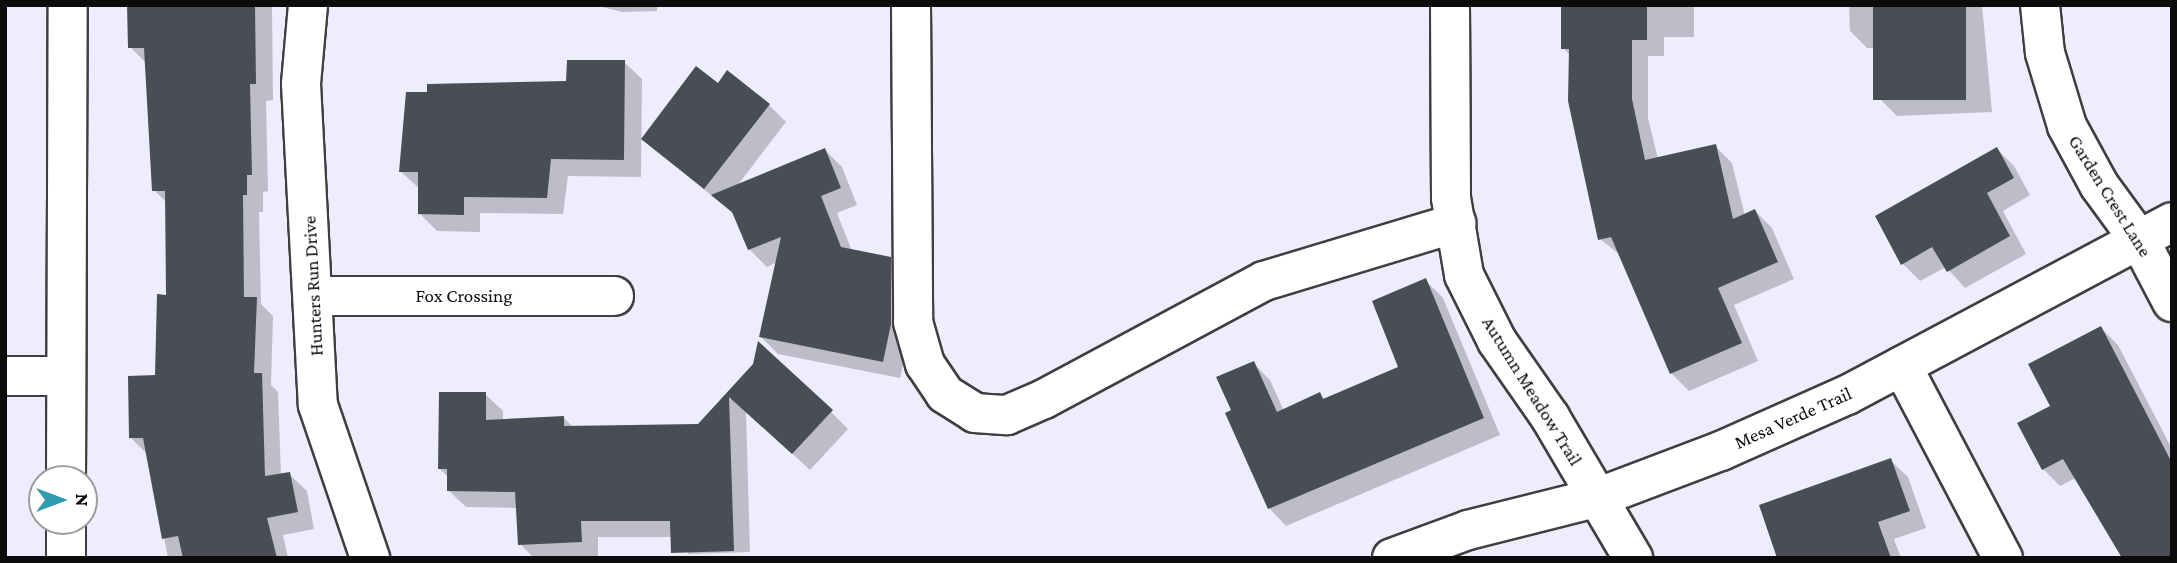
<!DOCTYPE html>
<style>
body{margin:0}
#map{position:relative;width:2177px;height:563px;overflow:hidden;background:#ededfd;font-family:"Crimson Pro",serif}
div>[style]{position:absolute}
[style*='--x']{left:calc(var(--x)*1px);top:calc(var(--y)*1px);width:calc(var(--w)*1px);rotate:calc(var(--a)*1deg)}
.shadow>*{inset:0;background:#0003}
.building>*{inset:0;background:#4a4e54;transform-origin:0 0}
.roads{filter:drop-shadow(2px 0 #3f3f3f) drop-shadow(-2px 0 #3f3f3f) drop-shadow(0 2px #3f3f3f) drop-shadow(0 -2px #3f3f3f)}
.minor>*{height:38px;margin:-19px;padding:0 19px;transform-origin:19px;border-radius:19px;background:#fff}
span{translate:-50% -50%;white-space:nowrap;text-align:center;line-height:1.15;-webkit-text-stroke:7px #fff;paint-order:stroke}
.street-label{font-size:19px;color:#0c0c0c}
.frame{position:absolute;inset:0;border:7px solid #0c0c0c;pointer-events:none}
.north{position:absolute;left:28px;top:465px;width:70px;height:70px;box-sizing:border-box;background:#fff;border:2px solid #9e9e9e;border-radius:50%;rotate:90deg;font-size:19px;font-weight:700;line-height:28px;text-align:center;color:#0c0c0c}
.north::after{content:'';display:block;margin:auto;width:24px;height:32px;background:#319cb0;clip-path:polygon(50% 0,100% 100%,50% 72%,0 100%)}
</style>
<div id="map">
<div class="shadow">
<div style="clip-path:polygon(129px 5px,272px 5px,273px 100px,266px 101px,268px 191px,263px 192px,263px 212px,259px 212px,261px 304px,273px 316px,271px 385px,278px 392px,281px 475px,289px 474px,307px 491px,314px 529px,283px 535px,288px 558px,168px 558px,148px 455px,131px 438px,156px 377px,168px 297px,167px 203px,154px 190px,147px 64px,130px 47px)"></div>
<div style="clip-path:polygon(594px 5px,657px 5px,657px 11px,622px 12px)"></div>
<div style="clip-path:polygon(1563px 5px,1694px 5px,1694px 37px,1664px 37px,1664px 56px,1648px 56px,1648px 118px,1658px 159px,1715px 146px,1732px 163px,1745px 216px,1755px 211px,1772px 228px,1794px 279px,1734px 305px,1758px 361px,1689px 391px,1671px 373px,1620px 255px,1600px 239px,1571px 56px,1563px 48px)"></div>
<div style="clip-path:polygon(1849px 5px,1982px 5px,1992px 112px,1897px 116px,1880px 99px,1877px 48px,1867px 48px,1850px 31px)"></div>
<div style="clip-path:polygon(624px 62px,642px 79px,641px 177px,568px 176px,563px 214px,480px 213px,480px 232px,437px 231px,420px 214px,420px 189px,400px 171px,568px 83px)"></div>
<div style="clip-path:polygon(718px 85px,769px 105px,786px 122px,737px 186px,825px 150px,842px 167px,857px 205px,837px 213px,852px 251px,890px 259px,907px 276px,908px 342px,900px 378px,778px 354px,761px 337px,777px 262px,767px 267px,749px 249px,736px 216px,643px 139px)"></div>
<div style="clip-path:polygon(1997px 149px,2014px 166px,2030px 195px,2003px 211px,2026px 254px,1965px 288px,1946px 267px,1920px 281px,1903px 264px,1877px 216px)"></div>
<div style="clip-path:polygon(1425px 280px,1443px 298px,1500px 435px,1286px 526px,1269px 508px,1233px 411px,1253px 363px,1270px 380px,1284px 411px,1320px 394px,1325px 400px,1401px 368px)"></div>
<div style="clip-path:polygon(2101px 328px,2118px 345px,2172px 449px,2172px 558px,2076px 478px,2060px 486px,2043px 469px,2052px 407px)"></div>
<div style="clip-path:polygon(754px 365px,831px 412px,848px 429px,810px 470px,746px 411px,750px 552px,689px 554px,672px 537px,598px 537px,598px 558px,534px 558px,520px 544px,518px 508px,466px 507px,448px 490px,449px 478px,440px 469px,485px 394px,503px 411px,503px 421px,563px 417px,574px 428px,699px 426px)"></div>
<div style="clip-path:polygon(1890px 460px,1908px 477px,1926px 528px,1894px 539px,1901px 558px,1779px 558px)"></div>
</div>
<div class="building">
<div style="clip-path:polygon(127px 5px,255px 5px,256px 84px,250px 84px,252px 175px,247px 175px,247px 195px,243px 195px,244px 297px,257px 297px,254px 373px,262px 373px,265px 476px,290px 472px,298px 512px,267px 518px,277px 558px,183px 558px,178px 536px,162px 539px,143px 438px,129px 438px,128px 376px,155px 375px,157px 294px,166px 295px,165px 191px,152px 191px,144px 48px,128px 48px)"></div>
<div style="clip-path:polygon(1561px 5px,1647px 5px,1647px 40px,1632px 40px,1632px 99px,1645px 160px,1716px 144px,1733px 219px,1755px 209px,1778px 262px,1718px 288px,1742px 343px,1670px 374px,1611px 237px,1598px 240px,1568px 101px,1569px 49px,1561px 49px)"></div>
<div style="left:1873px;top:5px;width:93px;height:95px"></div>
<div style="clip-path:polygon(567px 60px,625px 60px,624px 160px,551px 159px,547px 198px,464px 197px,464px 215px,418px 214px,418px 172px,399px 172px,406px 92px,427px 92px,427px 84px,566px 81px)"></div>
<div style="clip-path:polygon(696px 66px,718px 83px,727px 70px,770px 104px,704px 189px,641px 139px)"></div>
<div style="clip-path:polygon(1997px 147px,2014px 178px,1987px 193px,2010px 236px,1947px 272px,1932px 247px,1901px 265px,1875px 216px)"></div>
<div style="clip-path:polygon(825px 148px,841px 188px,821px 196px,841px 247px,891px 257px,891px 324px,883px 362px,759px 337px,781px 237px,748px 250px,732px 212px,711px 195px)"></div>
<div style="clip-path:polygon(1426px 278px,1484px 418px,1268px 509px,1225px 413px,1231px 410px,1216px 377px,1254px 361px,1277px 412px,1320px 392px,1323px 399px,1398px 367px,1372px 301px)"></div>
<div style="clip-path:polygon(2101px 326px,2172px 463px,2172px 558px,2122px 558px,2063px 459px,2042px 470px,2017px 423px,2050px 406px,2028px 364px)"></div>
<div style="clip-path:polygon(758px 341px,833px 410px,792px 454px,729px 397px,734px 551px,671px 553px,670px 521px,581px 521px,582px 542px,518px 545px,515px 492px,447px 491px,447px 469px,438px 469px,439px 392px,486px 392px,486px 420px,564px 416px,564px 426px,698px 424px,753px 364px)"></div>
<div style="clip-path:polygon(1891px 458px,1910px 511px,1878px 522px,1891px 558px,1777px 558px,1759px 505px)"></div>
</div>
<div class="roads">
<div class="minor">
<div style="--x:308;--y:5;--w:79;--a:95.1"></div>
<div style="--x:301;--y:84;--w:321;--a:87"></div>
<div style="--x:318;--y:405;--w:162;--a:71.2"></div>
<div style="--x:911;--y:5;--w:317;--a:89.6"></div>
<div style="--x:913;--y:322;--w:44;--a:74.1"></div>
<div style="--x:925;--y:364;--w:36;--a:56"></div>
<div style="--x:945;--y:394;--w:36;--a:32"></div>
<div style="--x:975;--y:413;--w:32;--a:4"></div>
<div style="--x:1007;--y:415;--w:40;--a:-23.4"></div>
<div style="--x:1044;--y:399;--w:250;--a:-28.2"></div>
<div style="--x:1264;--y:281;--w:201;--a:-16.8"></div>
<div style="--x:1450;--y:5;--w:193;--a:89.7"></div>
<div style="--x:1451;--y:198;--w:78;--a:80.4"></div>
<div style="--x:1464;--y:275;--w:74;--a:63.4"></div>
<div style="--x:1497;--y:341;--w:93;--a:55.1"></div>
<div style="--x:1550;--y:417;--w:164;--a:59.5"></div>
<div style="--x:2040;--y:5;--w:48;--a:84.1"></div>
<div style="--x:2045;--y:53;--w:76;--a:73.2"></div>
<div style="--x:2067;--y:126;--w:67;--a:61.5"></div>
<div style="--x:2099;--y:185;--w:69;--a:53.8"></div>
<div style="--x:2140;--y:241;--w:69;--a:62.3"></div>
<div style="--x:314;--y:296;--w:300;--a:0"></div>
<div style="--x:1902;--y:366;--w:217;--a:62.3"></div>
<div style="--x:5;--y:376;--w:61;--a:0"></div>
<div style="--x:66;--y:479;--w:474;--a:-89.8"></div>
<div style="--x:66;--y:558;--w:37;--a:-90"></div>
<div style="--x:1392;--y:558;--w:81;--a:-20.2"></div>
<div style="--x:1468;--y:530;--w:135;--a:-14.1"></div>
<div style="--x:1599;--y:497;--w:130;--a:-20.7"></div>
<div style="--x:1721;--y:451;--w:138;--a:-24"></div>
<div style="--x:1847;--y:395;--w:368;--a:-28"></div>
</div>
</div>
<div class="street-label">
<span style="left:2110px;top:196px;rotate:58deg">Garden Crest Lane</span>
<span style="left:313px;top:286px;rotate:-93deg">Hunters Run Drive</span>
<span style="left:464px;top:296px">Fox Crossing</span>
<span style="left:1532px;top:391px;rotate:58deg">Autumn Meadow Trail</span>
<span style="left:1793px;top:418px;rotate:-24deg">Mesa Verde Trail</span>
</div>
<div class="frame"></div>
<div class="north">N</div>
</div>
